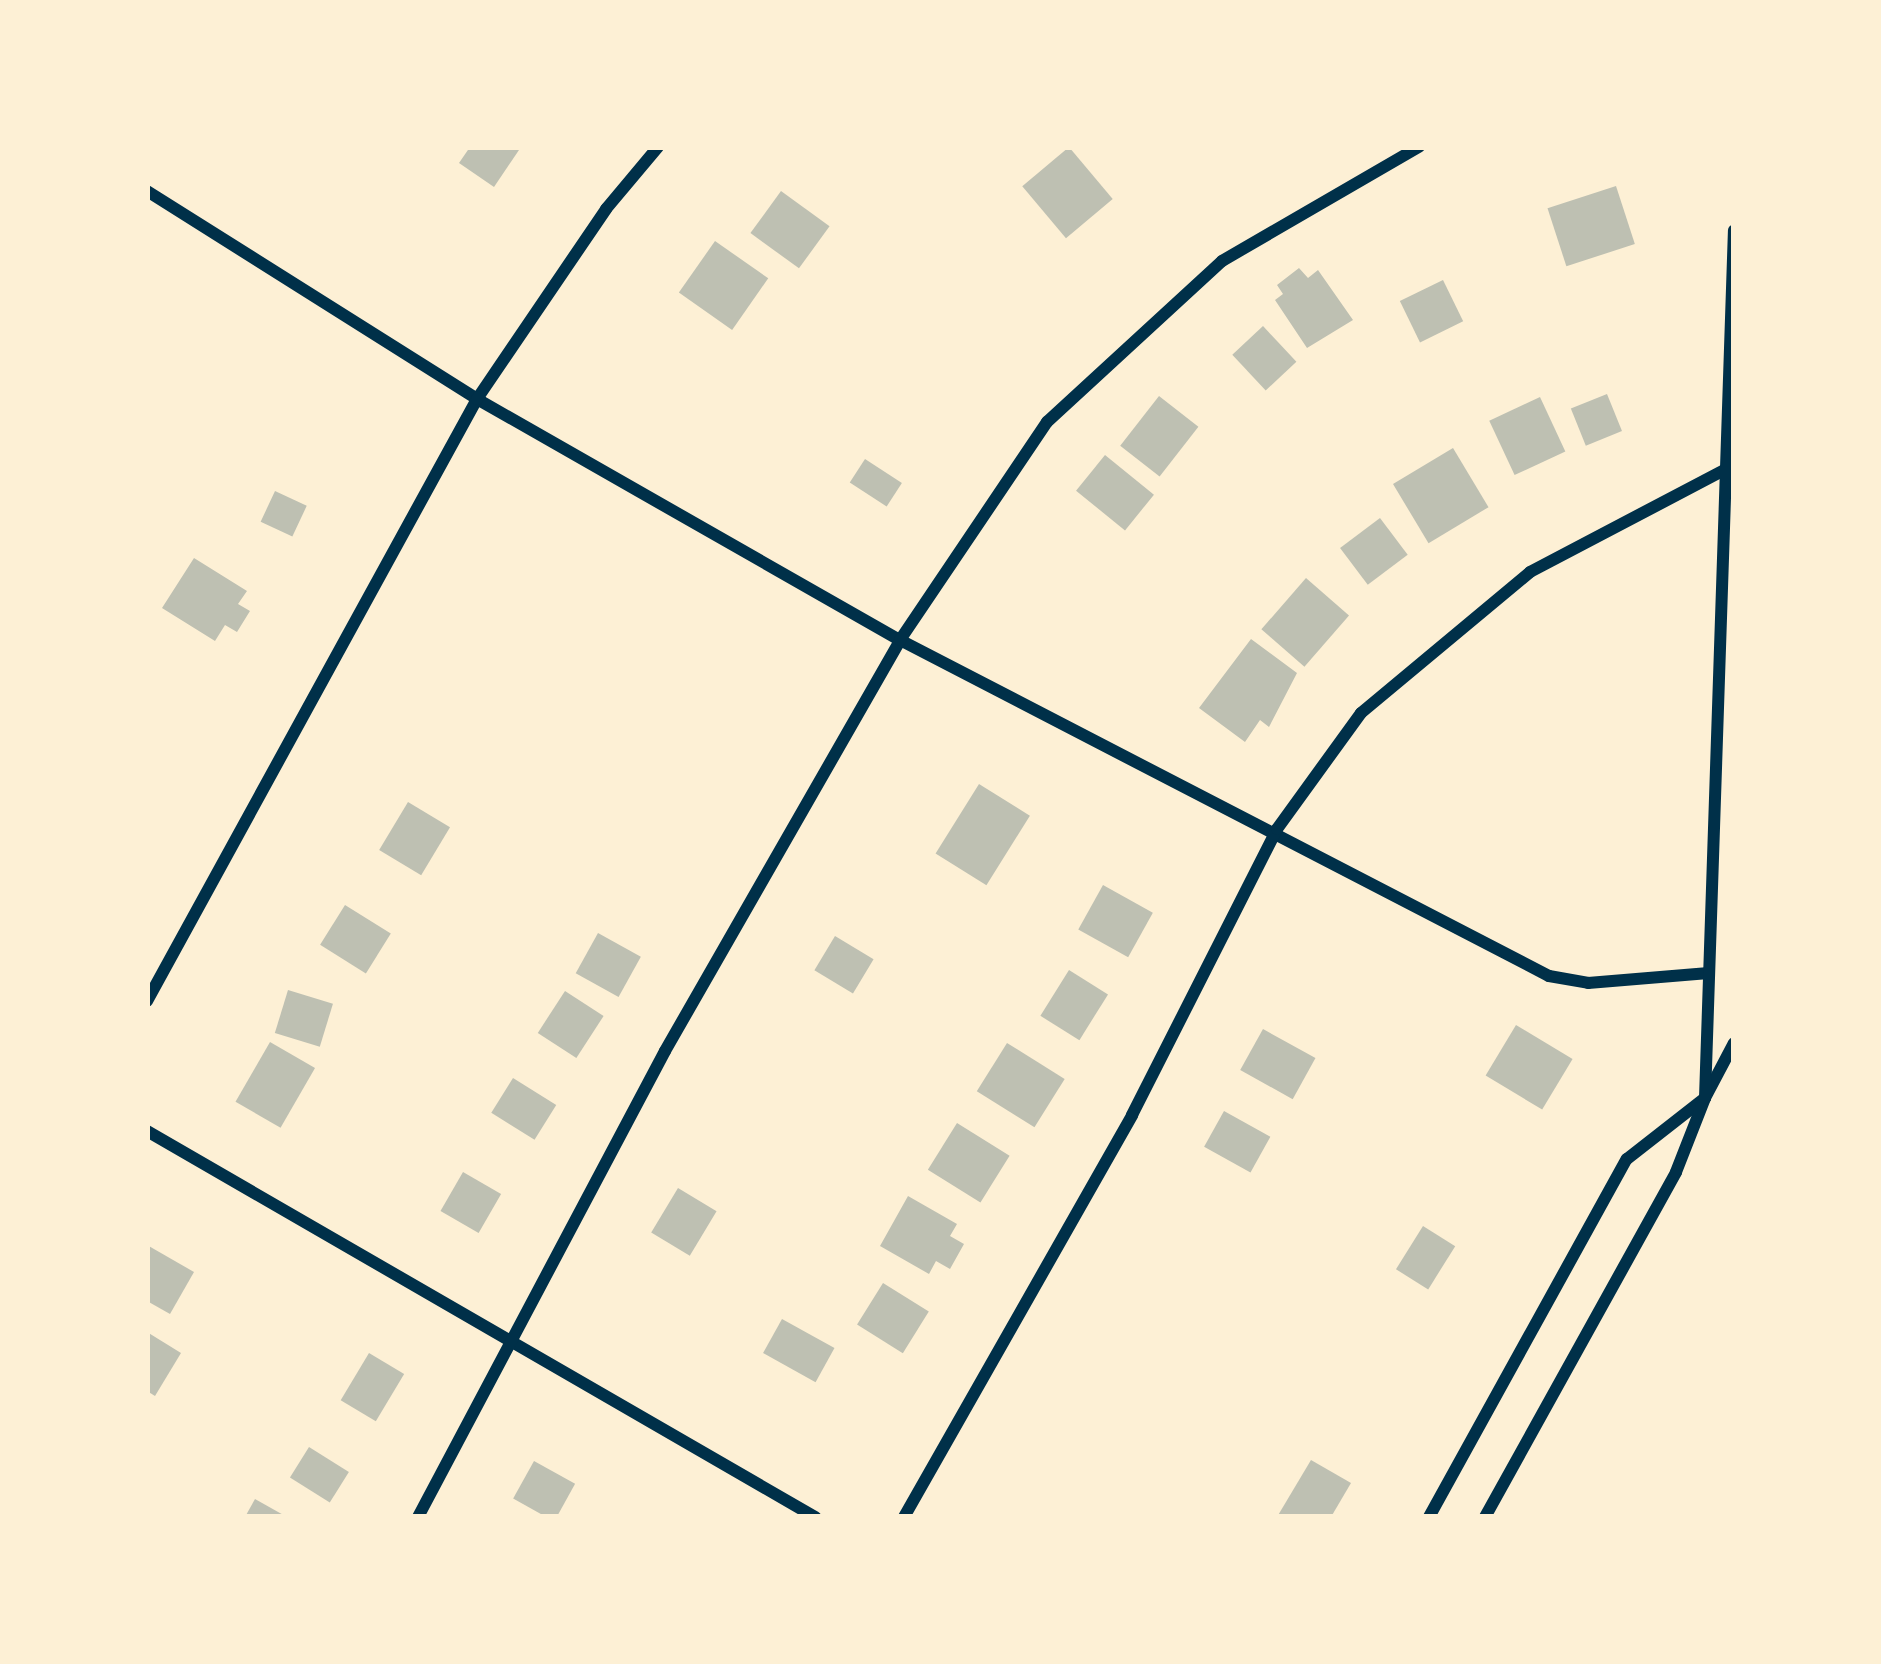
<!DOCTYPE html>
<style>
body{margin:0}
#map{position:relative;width:1881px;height:1664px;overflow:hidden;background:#fdf0d5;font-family:"Nunito Sans",sans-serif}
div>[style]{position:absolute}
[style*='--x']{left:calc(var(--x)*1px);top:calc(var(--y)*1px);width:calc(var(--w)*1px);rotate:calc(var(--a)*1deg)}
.building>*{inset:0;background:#bec0b2;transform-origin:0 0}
.minor>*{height:12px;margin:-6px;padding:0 6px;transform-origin:6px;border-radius:6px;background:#003049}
span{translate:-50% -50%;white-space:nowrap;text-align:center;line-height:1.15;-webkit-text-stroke:10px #fdf0d5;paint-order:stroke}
.frame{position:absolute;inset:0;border:150px solid #fdf0d5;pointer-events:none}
</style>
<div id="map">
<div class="building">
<div style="clip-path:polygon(470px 147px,515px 147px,519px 150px,494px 187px,459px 163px)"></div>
<div style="left:1069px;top:147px;width:68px;height:61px;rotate:50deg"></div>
<div style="left:1616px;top:186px;width:61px;height:72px;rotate:72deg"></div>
<div style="left:781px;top:191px;width:60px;height:52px;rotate:36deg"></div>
<div style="left:715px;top:241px;width:65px;height:63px;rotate:35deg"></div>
<div style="clip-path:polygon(1299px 268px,1308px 278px,1318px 270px,1353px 320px,1307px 348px,1275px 300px,1283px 294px,1277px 285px)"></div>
<div style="left:1443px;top:280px;width:46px;height:48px;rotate:64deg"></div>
<div style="left:1263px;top:326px;width:49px;height:42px;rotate:47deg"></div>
<div style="left:1607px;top:394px;width:40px;height:39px;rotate:68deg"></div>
<div style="left:1159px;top:396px;width:50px;height:63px;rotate:38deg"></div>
<div style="left:1540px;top:397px;width:60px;height:56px;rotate:65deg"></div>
<div style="left:1453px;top:448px;width:69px;height:70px;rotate:59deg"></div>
<div style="left:1105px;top:455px;width:63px;height:46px;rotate:39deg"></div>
<div style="left:865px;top:459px;width:44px;height:28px;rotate:33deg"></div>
<div style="left:275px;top:491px;width:35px;height:34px;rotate:25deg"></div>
<div style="left:1380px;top:518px;width:46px;height:50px;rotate:53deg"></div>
<div style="clip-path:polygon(194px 558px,247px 591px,238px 604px,250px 611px,237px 632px,225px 625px,215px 641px,162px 608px)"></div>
<div style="left:1306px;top:578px;width:57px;height:68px;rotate:41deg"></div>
<div style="clip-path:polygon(1251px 639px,1297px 673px,1269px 727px,1260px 720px,1245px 742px,1199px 708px)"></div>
<div style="left:979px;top:784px;width:60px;height:82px;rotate:32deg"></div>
<div style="left:408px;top:802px;width:49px;height:56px;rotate:31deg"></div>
<div style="left:1103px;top:885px;width:57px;height:51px;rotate:29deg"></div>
<div style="left:345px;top:905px;width:54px;height:47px;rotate:32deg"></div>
<div style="left:598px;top:933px;width:49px;height:46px;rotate:29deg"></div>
<div style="left:835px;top:936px;width:45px;height:40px;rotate:31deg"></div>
<div style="left:1069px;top:970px;width:46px;height:54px;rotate:32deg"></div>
<div style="left:288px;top:990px;width:47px;height:45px;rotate:17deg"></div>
<div style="left:565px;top:991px;width:46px;height:50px;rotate:33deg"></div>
<div style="left:1516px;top:1025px;width:66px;height:59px;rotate:31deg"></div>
<div style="left:1263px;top:1029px;width:60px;height:47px;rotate:29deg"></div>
<div style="left:270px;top:1042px;width:52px;height:69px;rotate:30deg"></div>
<div style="left:1007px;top:1043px;width:68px;height:57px;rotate:32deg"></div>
<div style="left:513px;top:1078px;width:51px;height:41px;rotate:32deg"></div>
<div style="left:1224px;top:1111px;width:53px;height:41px;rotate:29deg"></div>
<div style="left:957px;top:1123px;width:62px;height:55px;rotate:32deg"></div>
<div style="left:463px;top:1172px;width:44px;height:45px;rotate:30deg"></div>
<div style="left:678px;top:1188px;width:45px;height:52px;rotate:31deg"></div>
<div style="clip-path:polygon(908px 1196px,957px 1224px,950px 1236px,964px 1244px,950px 1269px,936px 1261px,929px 1274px,880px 1246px)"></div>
<div style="left:1423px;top:1226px;width:38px;height:51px;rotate:32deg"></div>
<div style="clip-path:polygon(147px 1245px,194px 1272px,170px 1314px,147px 1301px)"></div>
<div style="left:883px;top:1283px;width:54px;height:49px;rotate:32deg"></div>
<div style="left:782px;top:1319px;width:60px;height:39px;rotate:29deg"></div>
<div style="clip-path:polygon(147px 1332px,181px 1353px,155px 1396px,147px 1391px)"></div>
<div style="left:369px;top:1353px;width:41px;height:55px;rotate:31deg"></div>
<div style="left:309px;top:1447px;width:47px;height:36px;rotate:32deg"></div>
<div style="clip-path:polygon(1311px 1460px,1351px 1483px,1331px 1517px,1277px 1517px)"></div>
<div style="left:534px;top:1461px;width:47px;height:43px;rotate:29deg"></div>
<div style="clip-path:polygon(255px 1499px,287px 1517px,245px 1517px)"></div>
</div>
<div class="minor">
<div style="--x:147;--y:191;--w:390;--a:32.2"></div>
<div style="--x:477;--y:399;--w:487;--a:29.7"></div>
<div style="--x:900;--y:640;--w:731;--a:27.37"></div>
<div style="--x:1549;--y:976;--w:40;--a:10"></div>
<div style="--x:1588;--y:983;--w:121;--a:-4.7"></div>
<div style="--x:147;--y:1001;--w:687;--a:-61.27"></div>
<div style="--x:477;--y:399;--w:230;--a:-55.8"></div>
<div style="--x:606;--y:209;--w:81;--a:-50"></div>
<div style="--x:147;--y:1131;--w:772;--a:30.02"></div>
<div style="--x:418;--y:1517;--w:527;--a:-62.07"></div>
<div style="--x:665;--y:1051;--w:473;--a:-60.2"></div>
<div style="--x:900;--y:640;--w:263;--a:-56"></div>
<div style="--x:1047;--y:422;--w:238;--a:-42.6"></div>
<div style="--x:1222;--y:261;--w:228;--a:-30.1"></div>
<div style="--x:904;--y:1517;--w:462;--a:-60.4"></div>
<div style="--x:1132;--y:1115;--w:321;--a:-63.1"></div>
<div style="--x:1277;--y:829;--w:143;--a:-54.1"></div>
<div style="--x:1361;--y:713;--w:220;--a:-39.8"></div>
<div style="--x:1530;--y:572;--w:221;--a:-27.7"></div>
<div style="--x:1429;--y:1517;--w:409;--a:-61.1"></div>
<div style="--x:1627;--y:1159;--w:99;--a:-38"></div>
<div style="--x:1705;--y:1098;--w:62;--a:-62.2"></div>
<div style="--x:1485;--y:1517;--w:394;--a:-61"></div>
<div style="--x:1676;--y:1172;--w:79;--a:-68.6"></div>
<div style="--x:1705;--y:1098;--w:868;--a:-88.09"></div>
</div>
<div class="frame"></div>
</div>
